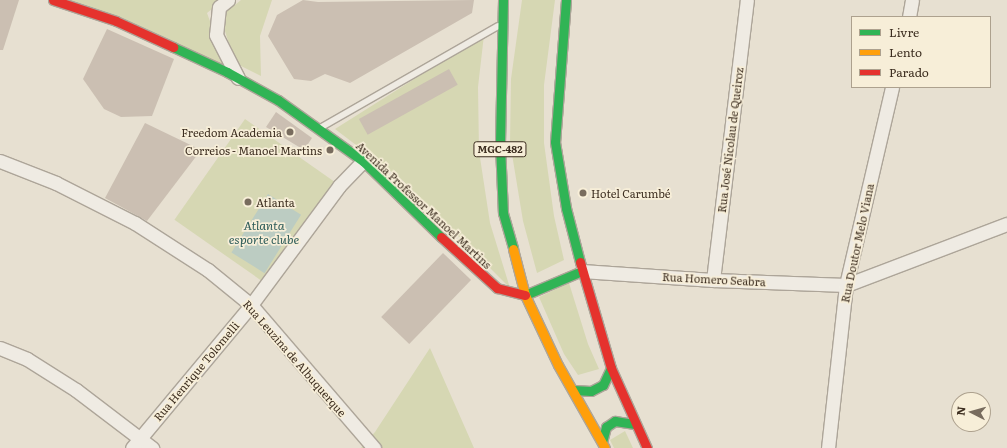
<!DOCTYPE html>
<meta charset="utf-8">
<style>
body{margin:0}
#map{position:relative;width:1007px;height:448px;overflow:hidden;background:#e7e0d1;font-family:Literata,serif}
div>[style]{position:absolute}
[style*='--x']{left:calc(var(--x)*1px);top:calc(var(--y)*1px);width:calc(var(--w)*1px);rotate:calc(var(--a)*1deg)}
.green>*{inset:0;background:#d6d7b3;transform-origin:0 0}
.water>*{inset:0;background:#bcccc2;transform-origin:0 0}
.building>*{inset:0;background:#cbbfb2;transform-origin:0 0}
.roads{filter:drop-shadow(1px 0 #ada599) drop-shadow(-1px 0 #ada599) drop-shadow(0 1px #ada599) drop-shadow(0 -1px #ada599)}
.lane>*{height:6px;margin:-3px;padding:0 3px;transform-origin:3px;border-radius:3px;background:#efebe3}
.street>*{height:13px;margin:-6.5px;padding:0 6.5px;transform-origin:6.5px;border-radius:6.5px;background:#efebe3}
.fast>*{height:9px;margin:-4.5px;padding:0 4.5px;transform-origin:4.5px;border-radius:4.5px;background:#30b455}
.slow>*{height:9px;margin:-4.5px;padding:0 4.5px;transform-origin:4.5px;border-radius:4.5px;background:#ff9f0a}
.jam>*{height:9px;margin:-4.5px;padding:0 4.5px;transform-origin:4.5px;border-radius:4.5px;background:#e5322d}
.dots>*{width:11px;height:11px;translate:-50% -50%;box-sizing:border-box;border:2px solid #f7eed8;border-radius:50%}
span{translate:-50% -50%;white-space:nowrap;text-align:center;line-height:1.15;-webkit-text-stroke:3.5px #f7eed8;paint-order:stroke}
.shield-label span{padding:1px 3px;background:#f7eed8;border:1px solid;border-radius:3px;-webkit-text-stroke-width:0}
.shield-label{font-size:10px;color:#3d2e20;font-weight:700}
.poi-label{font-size:11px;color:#3d2e20}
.right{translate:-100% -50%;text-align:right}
.left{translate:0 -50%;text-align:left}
.street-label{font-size:11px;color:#3d2e20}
.water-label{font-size:12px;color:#2f5d5a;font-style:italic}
.legend{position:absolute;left:851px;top:16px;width:140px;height:72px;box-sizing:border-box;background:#f7eed8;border:1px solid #ada18e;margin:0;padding:5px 7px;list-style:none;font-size:12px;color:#3d2e20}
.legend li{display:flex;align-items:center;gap:8px;height:20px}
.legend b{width:20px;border:1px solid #ada18e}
.north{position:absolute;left:951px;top:392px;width:40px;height:40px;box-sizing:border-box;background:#f7eed8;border:1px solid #ada18e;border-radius:50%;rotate:276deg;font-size:11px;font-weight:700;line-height:16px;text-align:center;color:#3d2e20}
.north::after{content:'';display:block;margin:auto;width:14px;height:18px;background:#786c5e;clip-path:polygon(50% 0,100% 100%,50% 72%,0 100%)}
</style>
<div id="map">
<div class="green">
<div style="clip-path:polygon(69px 0,223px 0,207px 13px,228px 71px)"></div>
<div style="clip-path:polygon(241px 0,272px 0,260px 36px,261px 76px,235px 63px,224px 28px,222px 7px,235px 5px)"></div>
<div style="clip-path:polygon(522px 0,555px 0,544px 85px,544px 143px,554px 216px,564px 260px,537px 273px,523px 221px,510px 142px,511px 79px)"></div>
<div style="clip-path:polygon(484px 35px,478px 87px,479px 151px,490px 223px,510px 288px,402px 180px,335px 129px)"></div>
<div style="left:245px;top:119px;width:114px;height:123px;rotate:35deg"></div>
<div style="clip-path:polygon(569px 283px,588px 344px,599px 369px,578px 375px,564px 354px,539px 297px)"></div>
<div style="clip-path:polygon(430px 348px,474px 448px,361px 448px,375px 432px)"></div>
<div style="clip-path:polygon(625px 431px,633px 448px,614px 448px,610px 440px)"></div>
</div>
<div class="water">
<div style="left:268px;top:194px;width:39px;height:69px;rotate:32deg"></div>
</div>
<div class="building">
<div style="clip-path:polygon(0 0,19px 0,3px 50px,0 50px)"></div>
<div style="clip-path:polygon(303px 0,318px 2px,474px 0,472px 13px,350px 83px,325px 74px,311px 81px,294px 79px,268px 36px,277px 15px)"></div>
<div style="clip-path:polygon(107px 29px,174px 59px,152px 116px,121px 117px,104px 109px,83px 79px)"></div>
<div style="left:449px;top:69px;width:18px;height:103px;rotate:61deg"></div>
<div style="clip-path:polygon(276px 112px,312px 138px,304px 150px,266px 127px)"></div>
<div style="clip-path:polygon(145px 123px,201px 150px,147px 221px,105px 198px)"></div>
<div style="left:443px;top:253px;width:39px;height:89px;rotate:44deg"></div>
</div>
<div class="roads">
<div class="lane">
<div style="--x:320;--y:128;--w:205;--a:-29.8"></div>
</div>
<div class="street">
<div style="--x:228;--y:0;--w:11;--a:142"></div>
<div style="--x:219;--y:7;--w:28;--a:96"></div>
<div style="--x:216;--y:35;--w:48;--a:62.9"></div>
<div style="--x:909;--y:17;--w:17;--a:-80"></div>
<div style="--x:0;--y:161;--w:60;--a:21.4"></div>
<div style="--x:56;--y:183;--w:89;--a:26.9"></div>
<div style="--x:135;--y:223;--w:87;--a:32.8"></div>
<div style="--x:208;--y:270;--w:55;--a:39.1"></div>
<div style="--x:251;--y:305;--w:189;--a:49.3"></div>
<div style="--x:582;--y:271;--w:131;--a:3.9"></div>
<div style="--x:713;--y:280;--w:133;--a:2.2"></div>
<div style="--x:846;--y:285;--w:172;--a:-20.8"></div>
<div style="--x:713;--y:280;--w:282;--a:-83.1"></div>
<div style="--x:0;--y:348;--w:29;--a:22"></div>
<div style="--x:27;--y:359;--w:58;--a:32.3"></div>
<div style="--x:76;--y:390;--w:96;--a:37.3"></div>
<div style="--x:132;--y:448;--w:186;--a:-50.2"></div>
<div style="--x:251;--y:305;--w:148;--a:-53.5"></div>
<div style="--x:339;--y:186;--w:35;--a:-46"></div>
<div style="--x:828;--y:448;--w:164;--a:-83.7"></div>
<div style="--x:846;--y:285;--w:203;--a:-76.9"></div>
</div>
<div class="fast">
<div style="--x:503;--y:0;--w:145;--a:91.2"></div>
<div style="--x:500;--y:145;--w:68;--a:87.5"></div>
<div style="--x:503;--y:213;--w:37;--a:74"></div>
<div style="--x:566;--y:0;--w:142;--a:94.4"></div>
<div style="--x:555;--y:142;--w:67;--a:80.5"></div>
<div style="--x:566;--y:208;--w:56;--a:75.5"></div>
<div style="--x:173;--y:47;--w:60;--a:24.8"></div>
<div style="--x:227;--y:72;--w:58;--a:28.8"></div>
<div style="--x:278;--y:100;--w:105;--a:35.7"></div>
<div style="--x:363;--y:161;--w:109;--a:44.3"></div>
<div style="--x:525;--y:295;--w:62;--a:-22.8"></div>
<div style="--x:573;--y:390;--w:18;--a:3"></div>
<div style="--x:591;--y:391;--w:13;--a:-27"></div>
<div style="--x:603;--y:385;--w:19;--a:-65"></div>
<div style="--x:602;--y:442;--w:16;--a:-75"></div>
<div style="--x:606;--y:427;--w:11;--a:-34"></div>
<div style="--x:615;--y:421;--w:20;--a:9"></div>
</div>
<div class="slow">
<div style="--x:513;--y:249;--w:48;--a:75.4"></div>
<div style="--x:525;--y:295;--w:77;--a:64.8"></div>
<div style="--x:558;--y:365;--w:95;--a:60.5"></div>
</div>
<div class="jam">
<div style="--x:53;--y:0;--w:66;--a:18.4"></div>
<div style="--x:116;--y:21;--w:63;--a:24.5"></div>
<div style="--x:441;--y:237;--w:76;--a:42.3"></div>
<div style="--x:497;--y:288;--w:29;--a:14"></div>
<div style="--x:580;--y:262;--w:110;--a:73.7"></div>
<div style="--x:611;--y:368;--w:88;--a:65.8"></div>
</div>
</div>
<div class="dots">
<div style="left:290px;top:132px;background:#786c5e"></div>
<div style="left:330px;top:150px;background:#786c5e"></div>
<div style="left:583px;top:193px;background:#786c5e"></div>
<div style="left:248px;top:202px;background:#786c5e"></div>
</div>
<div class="shield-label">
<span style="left:500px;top:149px">MGC-482</span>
</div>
<div class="poi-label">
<span class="right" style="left:282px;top:132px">Freedom Academia</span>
<span class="right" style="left:322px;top:150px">Correios - Manoel Martins</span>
<span class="left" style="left:591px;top:193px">Hotel Carumbé</span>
<span class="left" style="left:256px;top:202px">Atlanta</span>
</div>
<div class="street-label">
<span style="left:730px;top:140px;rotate:-83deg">Rua José Nicolau de Queiroz</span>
<span style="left:424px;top:205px;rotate:43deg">Avenida Professor Manoel Martins</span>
<span style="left:857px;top:243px;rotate:-78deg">Rua Doutor Melo Viana</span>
<span style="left:714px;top:279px;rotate:3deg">Rua Homero Seabra</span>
<span style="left:295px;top:358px;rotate:49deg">Rua Leuzina de Albuquerque</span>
<span style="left:196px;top:371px;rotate:-50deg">Rua Henrique Tolomelli</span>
</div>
<div class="water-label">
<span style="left:264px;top:233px">Atlanta<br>esporte clube</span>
</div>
<ul class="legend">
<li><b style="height:5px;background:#30b455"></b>Livre</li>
<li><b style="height:5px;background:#ff9f0a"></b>Lento</li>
<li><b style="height:5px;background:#e5322d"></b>Parado</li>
</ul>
<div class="north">N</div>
</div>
